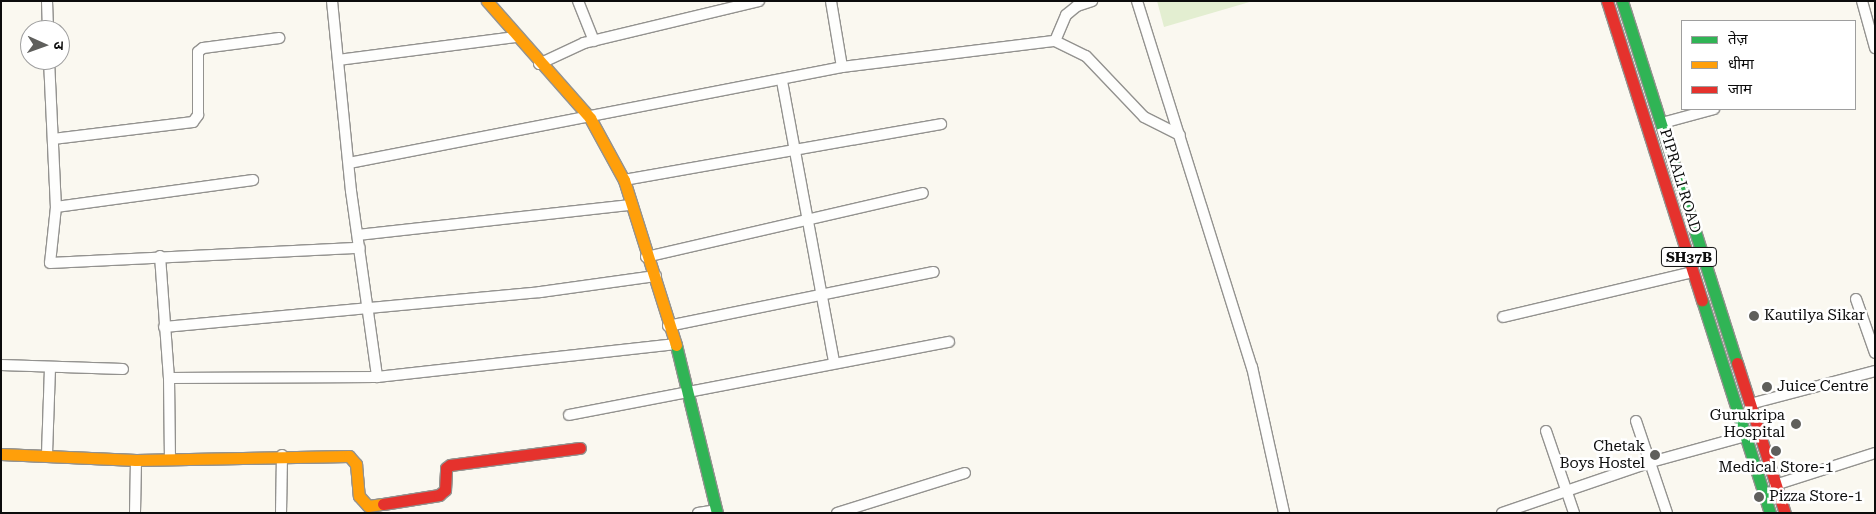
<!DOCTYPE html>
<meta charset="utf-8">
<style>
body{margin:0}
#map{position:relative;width:1876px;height:514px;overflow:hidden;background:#faf8f0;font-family:"Roboto Serif","Noto Sans Devanagari",serif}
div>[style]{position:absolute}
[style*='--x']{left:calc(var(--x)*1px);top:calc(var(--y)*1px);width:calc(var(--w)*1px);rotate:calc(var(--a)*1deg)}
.green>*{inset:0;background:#e3eed1}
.roads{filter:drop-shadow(1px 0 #93928f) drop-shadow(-1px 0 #93928f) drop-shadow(0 1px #93928f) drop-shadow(0 -1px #93928f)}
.street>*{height:10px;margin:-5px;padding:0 5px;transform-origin:5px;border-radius:5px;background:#fefefd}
.fast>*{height:11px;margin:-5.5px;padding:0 5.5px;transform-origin:5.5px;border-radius:5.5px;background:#30b455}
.slow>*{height:11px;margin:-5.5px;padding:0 5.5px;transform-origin:5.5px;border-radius:5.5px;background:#ff9f0a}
.jam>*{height:11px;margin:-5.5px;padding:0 5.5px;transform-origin:5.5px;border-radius:5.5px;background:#e5322d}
.dots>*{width:14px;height:14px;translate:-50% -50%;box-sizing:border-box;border:2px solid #fff;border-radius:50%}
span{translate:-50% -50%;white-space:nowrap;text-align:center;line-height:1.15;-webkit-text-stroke:5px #fff;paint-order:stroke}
.shield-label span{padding:1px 4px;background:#fff;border:1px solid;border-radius:4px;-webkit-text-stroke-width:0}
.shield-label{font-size:14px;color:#0c0c0c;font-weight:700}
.street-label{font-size:15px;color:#0c0c0c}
.poi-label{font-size:15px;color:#0c0c0c}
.left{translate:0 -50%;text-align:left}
.right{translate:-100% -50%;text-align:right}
.frame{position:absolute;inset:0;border:2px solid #0c0c0c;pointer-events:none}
.legend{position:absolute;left:1681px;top:20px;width:175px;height:90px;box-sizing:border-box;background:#fff;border:1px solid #9e9e9e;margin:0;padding:6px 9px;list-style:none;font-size:15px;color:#0c0c0c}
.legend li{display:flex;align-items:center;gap:10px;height:25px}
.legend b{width:25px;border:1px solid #9e9e9e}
.north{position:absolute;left:20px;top:20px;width:50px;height:50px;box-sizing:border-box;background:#fff;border:1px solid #9e9e9e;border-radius:50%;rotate:92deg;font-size:14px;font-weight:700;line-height:20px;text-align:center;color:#0c0c0c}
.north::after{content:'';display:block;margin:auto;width:18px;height:22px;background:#5f5f5c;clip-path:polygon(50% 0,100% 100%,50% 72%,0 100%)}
</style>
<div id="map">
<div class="green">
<div style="clip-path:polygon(1157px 1px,1253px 1px,1164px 27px)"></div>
</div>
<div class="roads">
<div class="street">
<div style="--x:47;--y:1;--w:29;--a:88"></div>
<div style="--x:332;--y:1;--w:191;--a:84.3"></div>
<div style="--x:351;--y:191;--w:188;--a:82"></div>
<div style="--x:578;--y:1;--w:43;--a:68.2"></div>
<div style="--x:1137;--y:1;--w:384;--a:72.6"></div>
<div style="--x:1252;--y:367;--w:149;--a:77.6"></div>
<div style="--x:1862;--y:1;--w:49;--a:74.5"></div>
<div style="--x:1055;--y:41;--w:28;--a:-67"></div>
<div style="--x:1066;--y:15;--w:14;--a:-39"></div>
<div style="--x:1077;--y:6;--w:16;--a:-18"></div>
<div style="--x:49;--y:60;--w:147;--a:87.3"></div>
<div style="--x:56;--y:207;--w:56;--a:96.1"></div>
<div style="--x:50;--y:263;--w:310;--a:-2.8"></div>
<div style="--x:338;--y:60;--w:179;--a:-7.4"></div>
<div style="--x:539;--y:64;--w:50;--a:-25"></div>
<div style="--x:584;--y:43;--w:180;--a:-13.5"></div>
<div style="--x:842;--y:67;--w:215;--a:-7"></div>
<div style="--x:1055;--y:41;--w:34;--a:26"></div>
<div style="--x:1086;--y:56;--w:84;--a:46.4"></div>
<div style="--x:1144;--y:117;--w:40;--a:26.6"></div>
<div style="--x:782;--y:81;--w:286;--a:79.5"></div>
<div style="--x:1662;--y:123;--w:54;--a:-15.1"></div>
<div style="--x:53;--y:139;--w:141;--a:-6.9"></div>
<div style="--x:193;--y:122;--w:9;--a:-54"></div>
<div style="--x:198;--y:115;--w:63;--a:-90"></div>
<div style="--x:198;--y:52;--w:6;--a:-39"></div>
<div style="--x:203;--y:48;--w:77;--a:-7.5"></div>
<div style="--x:349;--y:163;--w:502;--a:-11.02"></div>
<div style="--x:842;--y:67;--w:67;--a:-99.5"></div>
<div style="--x:624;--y:180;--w:322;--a:-10"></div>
<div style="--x:56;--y:207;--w:199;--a:-7.8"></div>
<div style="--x:358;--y:235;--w:274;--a:-6.3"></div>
<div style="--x:160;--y:256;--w:122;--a:85.8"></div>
<div style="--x:169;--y:378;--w:80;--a:89.3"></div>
<div style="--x:646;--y:257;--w:284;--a:-13"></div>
<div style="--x:1856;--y:299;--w:57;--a:70.6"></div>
<div style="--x:1503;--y:317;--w:195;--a:-13.3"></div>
<div style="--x:668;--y:326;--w:271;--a:-11.5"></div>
<div style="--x:164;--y:327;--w:378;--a:-5.3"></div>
<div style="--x:540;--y:292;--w:117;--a:-7.9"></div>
<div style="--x:1;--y:365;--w:122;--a:1.9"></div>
<div style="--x:169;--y:378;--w:208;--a:-0.3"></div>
<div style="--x:377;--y:377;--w:301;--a:-6.3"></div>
<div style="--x:1750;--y:404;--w:129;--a:-14.8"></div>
<div style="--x:569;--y:415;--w:387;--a:-10.9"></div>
<div style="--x:1636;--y:421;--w:97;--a:71.4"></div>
<div style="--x:1546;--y:431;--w:87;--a:71.1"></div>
<div style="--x:47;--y:454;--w:86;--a:-88"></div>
<div style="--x:1775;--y:485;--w:105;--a:-17.7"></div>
<div style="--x:135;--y:513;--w:53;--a:-88.9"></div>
<div style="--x:281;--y:513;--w:58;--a:-89"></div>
<div style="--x:698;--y:513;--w:18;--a:-9"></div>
<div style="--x:837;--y:513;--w:134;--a:-17.4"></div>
<div style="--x:1502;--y:513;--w:157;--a:-18.9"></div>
<div style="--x:1651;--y:462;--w:102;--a:-15.4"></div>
</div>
<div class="fast">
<div style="--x:1622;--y:1;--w:380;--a:72.4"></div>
<div style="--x:1702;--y:300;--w:224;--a:72.3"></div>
<div style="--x:676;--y:345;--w:173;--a:76.3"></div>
</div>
<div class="slow">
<div style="--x:487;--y:1;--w:156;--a:48.6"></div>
<div style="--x:590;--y:118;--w:71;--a:61.3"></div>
<div style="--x:624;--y:180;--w:173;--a:72.5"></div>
<div style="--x:1;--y:454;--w:135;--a:2.5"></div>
<div style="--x:136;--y:460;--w:213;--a:-1.1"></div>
<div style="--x:349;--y:456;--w:11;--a:49"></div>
<div style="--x:356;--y:464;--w:32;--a:85"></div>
<div style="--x:359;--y:496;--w:13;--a:48"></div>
<div style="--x:368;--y:506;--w:15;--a:-8"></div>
</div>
<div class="jam">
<div style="--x:1607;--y:1;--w:314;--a:72.4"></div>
<div style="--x:1737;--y:363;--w:157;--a:72.3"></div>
<div style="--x:383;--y:504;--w:57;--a:-9.1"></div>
<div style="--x:439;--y:495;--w:8;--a:-40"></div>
<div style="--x:445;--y:490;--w:22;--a:-87"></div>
<div style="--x:446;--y:468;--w:5;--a:-37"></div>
<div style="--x:450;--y:465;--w:131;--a:-7.5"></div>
</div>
</div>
<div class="dots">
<div style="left:1754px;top:316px;background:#5f5f5c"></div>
<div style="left:1767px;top:387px;background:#5f5f5c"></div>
<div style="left:1796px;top:424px;background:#5f5f5c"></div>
<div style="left:1776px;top:451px;background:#5f5f5c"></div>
<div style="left:1655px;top:455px;background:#5f5f5c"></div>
<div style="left:1759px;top:497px;background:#5f5f5c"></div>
</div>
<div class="shield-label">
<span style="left:1689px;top:257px">SH37B</span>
</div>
<div class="street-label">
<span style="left:1680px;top:181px;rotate:73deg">PIPRALI ROAD</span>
</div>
<div class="poi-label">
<span class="left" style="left:1764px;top:316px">Kautilya Sikar</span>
<span class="left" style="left:1777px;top:387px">Juice Centre</span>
<span class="right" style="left:1785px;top:424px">Gurukripa<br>Hospital</span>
<span class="right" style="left:1645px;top:455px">Chetak<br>Boys Hostel</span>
<span style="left:1776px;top:468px">Medical Store-1</span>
<span class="left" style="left:1769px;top:497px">Pizza Store-1</span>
</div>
<div class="frame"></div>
<ul class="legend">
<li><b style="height:6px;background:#30b455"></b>तेज़</li>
<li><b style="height:6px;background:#ff9f0a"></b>धीमा</li>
<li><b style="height:6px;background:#e5322d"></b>जाम</li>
</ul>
<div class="north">उ</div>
</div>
